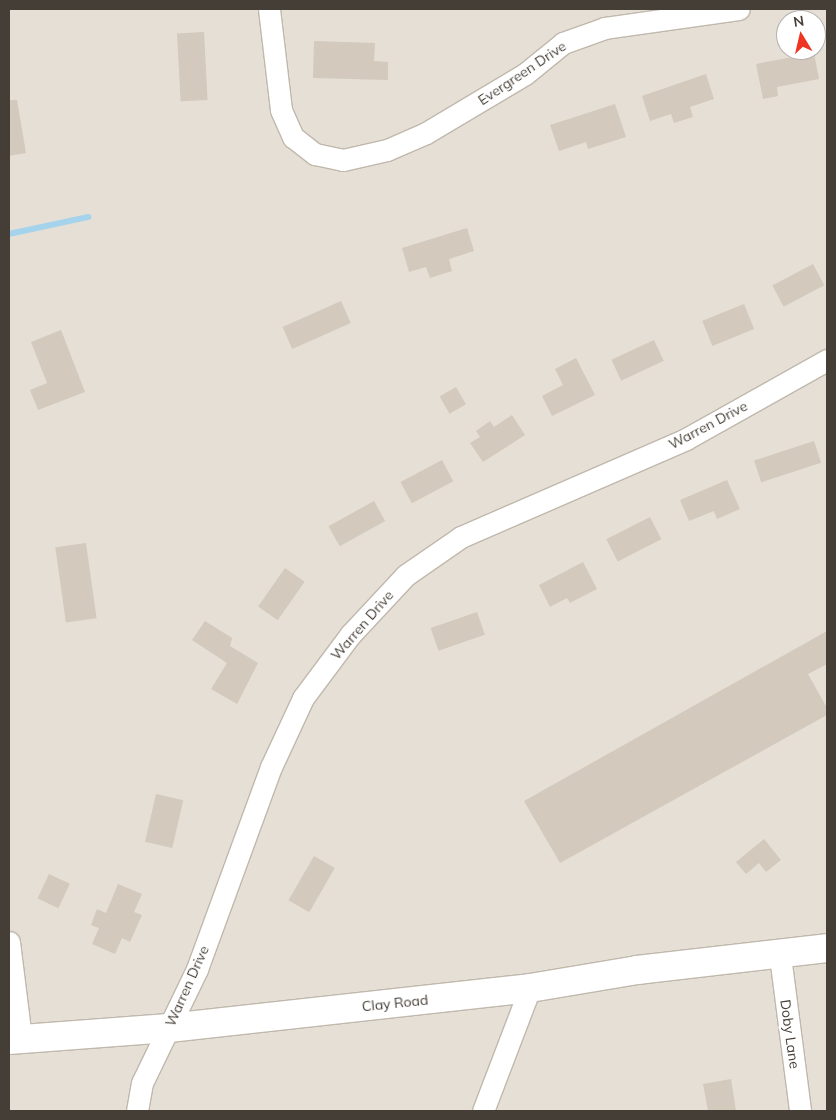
<!DOCTYPE html>
<style>
body{margin:0}
#map{position:relative;width:836px;height:1120px;overflow:hidden;background:#f2eee6;font-family:Mulish,sans-serif}
div>[style]{position:absolute}
[style*='--x']{left:calc(var(--x)*1px);top:calc(var(--y)*1px);width:calc(var(--w)*1px);rotate:calc(var(--a)*1deg)}
.residential>*{inset:0;background:#e6dfd5}
.stream>*{height:5.5px;margin:-2.75px;padding:0 2.75px;transform-origin:2.75px;border-radius:2.75px;background:#a5d3ec}
.building>*{inset:0;background:#d3c9bc;transform-origin:0 0}
.roads{filter:drop-shadow(1px 0 #c0b8ac) drop-shadow(-1px 0 #c0b8ac) drop-shadow(0 1px #c0b8ac) drop-shadow(0 -1px #c0b8ac)}
.minor>*{height:21px;margin:-10.5px;padding:0 10.5px;transform-origin:10.5px;border-radius:10.5px;background:#fff}
.tertiary>*{height:28px;margin:-14px;padding:0 14px;transform-origin:14px;border-radius:14px;background:#fff}
span{translate:-50% -50%;white-space:nowrap;text-align:center;line-height:1.15;-webkit-text-stroke:4.5px #fff;paint-order:stroke}
.street-label{font-size:14px;color:#453e36}
.frame{position:absolute;inset:0;border:10px solid #453e36;pointer-events:none}
.north{position:absolute;left:776px;top:10px;width:50px;height:50px;box-sizing:border-box;background:#fff;border:1px solid #b5b2af;border-radius:50%;rotate:351deg;font-size:14px;font-weight:700;line-height:20px;text-align:center;color:#453e36}
.north::after{content:'';display:block;margin:auto;width:18px;height:22px;background:#ef3421;clip-path:polygon(50% 0,100% 100%,50% 72%,0 100%)}
</style>
<div id="map">
<div class="residential">
<div style="clip-path:polygon(evenodd,9px 9px,827px 9px,827px 1111px,9px 1111px,9px 9px,786px 20px,816px 20px,816px 50px,786px 50px,786px 20px)"></div>
</div>
<div class="stream">
<div style="--x:9;--y:234;--w:81;--a:-12.1"></div>
</div>
<div class="building">
<div style="left:204px;top:32px;width:68px;height:27px;rotate:87deg"></div>
<div style="clip-path:polygon(314px 41px,375px 43px,374px 61px,388px 62px,388px 80px,313px 78px)"></div>
<div style="clip-path:polygon(814px 53px,819px 79px,777px 87px,778px 96px,763px 99px,756px 64px)"></div>
<div style="clip-path:polygon(706px 74px,714px 99px,690px 107px,693px 117px,674px 123px,671px 114px,650px 121px,642px 96px)"></div>
<div style="clip-path:polygon(9px 100px,17px 100px,26px 153px,9px 156px)"></div>
<div style="clip-path:polygon(615px 104px,626px 137px,588px 149px,586px 142px,559px 151px,550px 125px)"></div>
<div style="clip-path:polygon(467px 228px,474px 251px,449px 259px,452px 271px,430px 278px,426px 267px,409px 272px,402px 248px)"></div>
<div style="left:813px;top:264px;width:24px;height:46px;rotate:62deg"></div>
<div style="left:341px;top:301px;width:24px;height:64px;rotate:66deg"></div>
<div style="left:744px;top:304px;width:27px;height:45px;rotate:68deg"></div>
<div style="clip-path:polygon(61px 330px,85px 392px,38px 410px,30px 390px,47px 383px,31px 342px)"></div>
<div style="left:654px;top:340px;width:23px;height:47px;rotate:65deg"></div>
<div style="clip-path:polygon(576px 358px,595px 395px,552px 416px,542px 396px,563px 385px,555px 369px)"></div>
<div style="left:456px;top:387px;width:20px;height:19px;rotate:60deg"></div>
<div style="clip-path:polygon(512px 415px,525px 435px,483px 462px,470px 443px,480px 437px,476px 431px,490px 421px,494px 427px)"></div>
<div style="left:814px;top:441px;width:23px;height:63px;rotate:72deg"></div>
<div style="left:442px;top:460px;width:24px;height:47px;rotate:62deg"></div>
<div style="clip-path:polygon(727px 480px,740px 509px,717px 519px,714px 511px,689px 521px,680px 500px)"></div>
<div style="left:374px;top:501px;width:23px;height:52px;rotate:61deg"></div>
<div style="left:650px;top:517px;width:25px;height:49px;rotate:63deg"></div>
<div style="left:86px;top:543px;width:76px;height:31px;rotate:82deg"></div>
<div style="clip-path:polygon(583px 562px,597px 589px,570px 603px,567px 598px,550px 607px,539px 585px)"></div>
<div style="left:285px;top:568px;width:24px;height:47px;rotate:35deg"></div>
<div style="left:477px;top:612px;width:24px;height:49px;rotate:71deg"></div>
<div style="clip-path:polygon(205px 621px,232px 638px,230px 646px,258px 663px,237px 704px,211px 689px,227px 663px,192px 640px)"></div>
<div style="clip-path:polygon(827px 631px,827px 664px,808px 674px,827px 708px,827px 715px,560px 863px,524px 801px)"></div>
<div style="left:156px;top:794px;width:28px;height:49px;rotate:13deg"></div>
<div style="clip-path:polygon(764px 839px,781px 860px,766px 872px,759px 863px,746px 874px,736px 862px)"></div>
<div style="left:314px;top:856px;width:24px;height:51px;rotate:30deg"></div>
<div style="left:49px;top:874px;width:23px;height:27px;rotate:25deg"></div>
<div style="clip-path:polygon(118px 884px,142px 894px,134px 912px,142px 915px,130px 942px,122px 938px,115px 954px,92px 944px,99px 928px,91px 925px,97px 909px,106px 913px)"></div>
<div style="clip-path:polygon(731px 1079px,736px 1111px,708px 1111px,703px 1084px)"></div>
</div>
<div class="roads">
<div class="minor">
<div style="--x:269;--y:9;--w:102;--a:83.2"></div>
<div style="--x:281;--y:110;--w:30;--a:66"></div>
<div style="--x:293;--y:137;--w:28;--a:38"></div>
<div style="--x:315;--y:154;--w:29;--a:12"></div>
<div style="--x:343;--y:160;--w:45;--a:-12.8"></div>
<div style="--x:387;--y:150;--w:43;--a:-23.6"></div>
<div style="--x:426;--y:133;--w:115;--a:-30.8"></div>
<div style="--x:525;--y:74;--w:49;--a:-39.2"></div>
<div style="--x:563;--y:43;--w:45;--a:-19.7"></div>
<div style="--x:605;--y:28;--w:135;--a:-8.1"></div>
<div style="--x:9;--y:942;--w:98;--a:82.9"></div>
<div style="--x:780;--y:956;--w:156;--a:82.6"></div>
<div style="--x:137;--y:1111;--w:28;--a:-80"></div>
<div style="--x:142;--y:1083;--w:127;--a:-64.2"></div>
<div style="--x:197;--y:969;--w:215;--a:-69.9"></div>
<div style="--x:271;--y:767;--w:76;--a:-65.1"></div>
<div style="--x:303;--y:698;--w:79;--a:-53.3"></div>
<div style="--x:350;--y:635;--w:82;--a:-47"></div>
<div style="--x:406;--y:575;--w:67;--a:-34.6"></div>
<div style="--x:461;--y:537;--w:245;--a:-23.5"></div>
<div style="--x:686;--y:439;--w:162;--a:-29.3"></div>
<div style="--x:483;--y:1111;--w:132;--a:-69.1"></div>
</div>
<div class="tertiary">
<div style="--x:9;--y:1040;--w:160;--a:-4.3"></div>
<div style="--x:169;--y:1028;--w:363;--a:-6.3"></div>
<div style="--x:530;--y:988;--w:109;--a:-9.5"></div>
<div style="--x:637;--y:970;--w:191;--a:-6.6"></div>
</div>
</div>
<div class="street-label">
<span style="left:522px;top:73px;rotate:-34deg">Evergreen Drive</span>
<span style="left:708px;top:425px;rotate:-28deg">Warren Drive</span>
<span style="left:362px;top:625px;rotate:-49deg">Warren Drive</span>
<span style="left:187px;top:986px;rotate:-66deg">Warren Drive</span>
<span style="left:395px;top:1003px;rotate:-6deg">Clay Road</span>
<span style="left:790px;top:1034px;rotate:82deg">Doby Lane</span>
</div>
<div class="frame"></div>
<div class="north">N</div>
</div>
